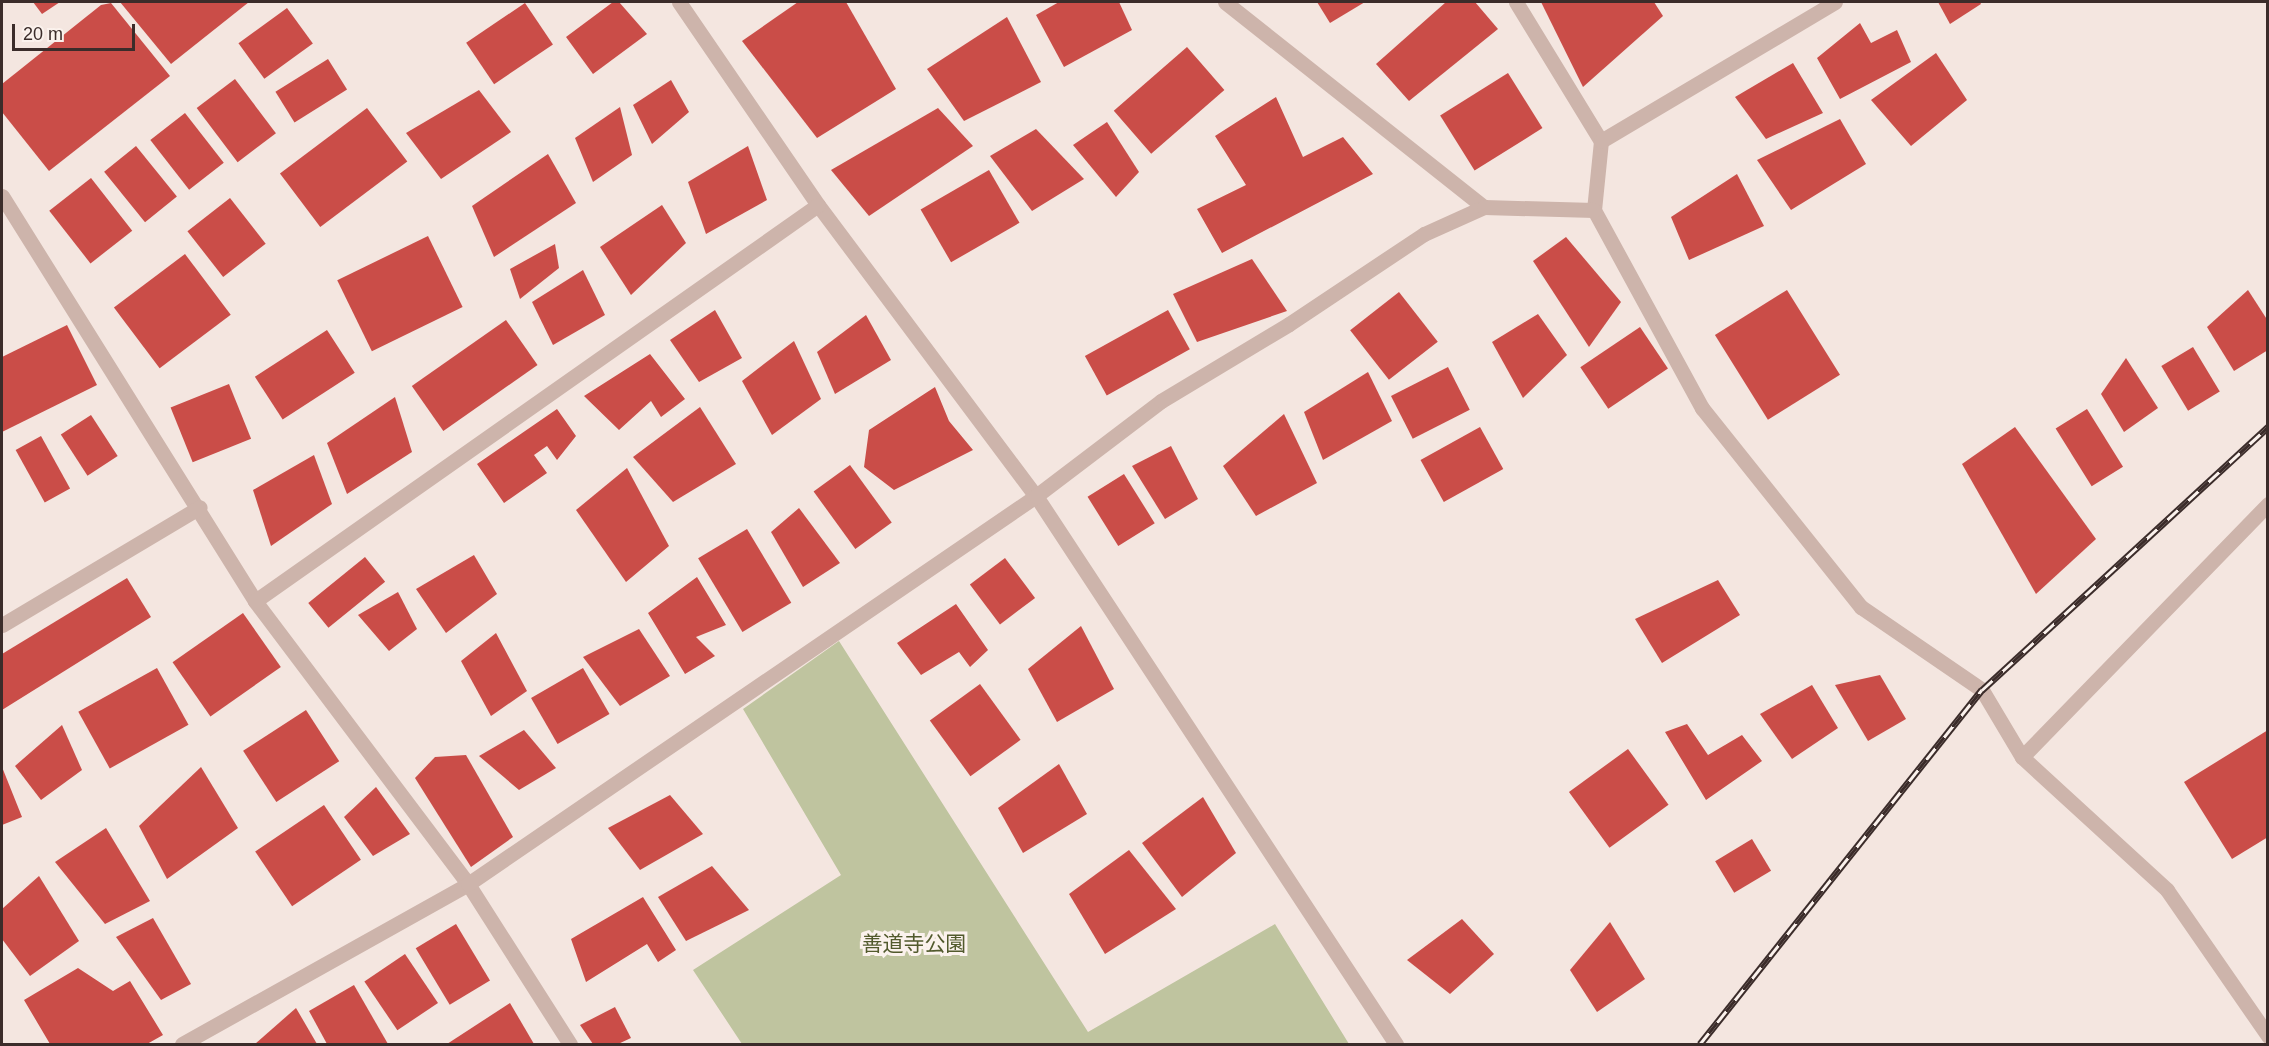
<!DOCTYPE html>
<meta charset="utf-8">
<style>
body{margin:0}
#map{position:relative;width:2269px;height:1046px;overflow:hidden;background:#f4e6e0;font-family:Helvetica,"Noto Sans JP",sans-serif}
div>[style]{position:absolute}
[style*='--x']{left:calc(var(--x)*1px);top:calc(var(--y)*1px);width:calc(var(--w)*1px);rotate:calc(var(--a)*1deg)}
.green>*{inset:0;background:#bfc49f}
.building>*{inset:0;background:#ca4d48;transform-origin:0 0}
.minor>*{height:15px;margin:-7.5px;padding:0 7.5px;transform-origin:7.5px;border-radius:7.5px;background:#cdb4ab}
.rail>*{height:7px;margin-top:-3.5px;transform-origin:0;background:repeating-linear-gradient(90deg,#fbf2ed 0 14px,#3b2c2a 0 28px);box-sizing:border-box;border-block:2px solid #3b2c2a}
span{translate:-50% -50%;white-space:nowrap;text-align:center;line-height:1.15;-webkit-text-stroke:6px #fbf2ed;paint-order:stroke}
.park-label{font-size:21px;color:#525a2d}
.frame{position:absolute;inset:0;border:3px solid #3b2c2a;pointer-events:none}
.scale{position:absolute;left:12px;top:24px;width:123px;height:27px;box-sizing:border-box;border:3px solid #3b2c2a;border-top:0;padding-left:8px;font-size:18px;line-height:21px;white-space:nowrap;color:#3b2c2a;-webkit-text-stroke:4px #fbf2ed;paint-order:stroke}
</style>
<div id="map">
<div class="green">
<div style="clip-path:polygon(839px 641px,1088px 1032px,1275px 924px,1349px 1044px,742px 1044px,693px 970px,841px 875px,743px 709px)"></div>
</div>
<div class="building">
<div style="clip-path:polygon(33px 2px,60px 2px,42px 14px)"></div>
<div style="clip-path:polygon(120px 2px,249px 2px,171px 64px)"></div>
<div style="clip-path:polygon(613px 2px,619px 2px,647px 34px,593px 74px,566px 37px)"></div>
<div style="clip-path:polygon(798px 2px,846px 2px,896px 89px,817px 138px,742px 41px)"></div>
<div style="clip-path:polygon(1059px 2px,1119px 2px,1132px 30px,1064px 67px,1036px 15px)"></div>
<div style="clip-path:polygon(1317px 2px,1365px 2px,1330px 23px)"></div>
<div style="clip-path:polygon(1446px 2px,1475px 2px,1498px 29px,1409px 101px,1376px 64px)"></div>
<div style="clip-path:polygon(1541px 2px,1654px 2px,1663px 16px,1583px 87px)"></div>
<div style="clip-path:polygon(1938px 2px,1980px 2px,1981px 4px,1950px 24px)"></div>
<div style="clip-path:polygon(111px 3px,170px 76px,49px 171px,2px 112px,2px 84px,101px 5px)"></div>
<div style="left:525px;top:3px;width:50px;height:71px;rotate:56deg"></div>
<div style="left:287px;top:8px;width:44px;height:60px;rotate:54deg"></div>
<div style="clip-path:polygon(1007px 17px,1041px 82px,964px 121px,927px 69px)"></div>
<div style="clip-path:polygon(1860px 23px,1871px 43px,1897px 30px,1911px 62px,1840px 99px,1817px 58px)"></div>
<div style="left:1187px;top:47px;width:57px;height:97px;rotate:49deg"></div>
<div style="clip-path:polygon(1936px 53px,1967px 100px,1911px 146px,1871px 100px)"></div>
<div style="left:328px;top:59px;width:36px;height:62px;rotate:58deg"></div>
<div style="clip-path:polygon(1793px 63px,1823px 113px,1766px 139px,1735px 97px)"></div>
<div style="left:1508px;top:73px;width:65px;height:80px;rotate:58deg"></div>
<div style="left:235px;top:79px;width:68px;height:48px;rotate:53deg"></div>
<div style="clip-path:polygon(671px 80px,689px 112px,652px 144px,633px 105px)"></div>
<div style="clip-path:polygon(479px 90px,511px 132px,441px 179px,406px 133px)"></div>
<div style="clip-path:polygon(1276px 97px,1303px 157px,1343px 137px,1373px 174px,1222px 253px,1197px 209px,1246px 185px,1215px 136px)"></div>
<div style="clip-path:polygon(620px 107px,632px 155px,593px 182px,575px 138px)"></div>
<div style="left:367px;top:108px;width:67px;height:109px;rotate:53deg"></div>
<div style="clip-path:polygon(938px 108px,973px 146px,869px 216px,831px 170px)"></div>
<div style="left:185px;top:113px;width:63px;height:44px;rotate:52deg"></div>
<div style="clip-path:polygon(1840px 119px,1866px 164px,1791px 210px,1757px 160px)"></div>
<div style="clip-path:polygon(1107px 122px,1139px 172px,1116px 197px,1073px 145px)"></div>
<div style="clip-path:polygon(1036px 129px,1084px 179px,1032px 211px,990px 156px)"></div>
<div style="left:136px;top:146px;width:65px;height:41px;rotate:51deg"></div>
<div style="clip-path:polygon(748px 146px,767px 200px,706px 234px,688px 182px)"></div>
<div style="clip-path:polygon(548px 154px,576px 203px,494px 257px,472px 206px)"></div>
<div style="left:989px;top:170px;width:61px;height:79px;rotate:60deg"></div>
<div style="clip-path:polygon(1737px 174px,1764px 226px,1689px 260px,1671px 217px)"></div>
<div style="left:91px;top:178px;width:67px;height:53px;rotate:52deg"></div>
<div style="left:230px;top:198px;width:58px;height:54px;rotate:52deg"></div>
<div style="clip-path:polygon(662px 205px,686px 243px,631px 295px,600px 247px)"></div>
<div style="left:428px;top:236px;width:79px;height:101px;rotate:64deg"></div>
<div style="clip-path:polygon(1566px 237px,1621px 302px,1589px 347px,1533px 261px)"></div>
<div style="clip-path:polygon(555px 244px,559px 268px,520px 299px,510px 269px)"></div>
<div style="left:185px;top:254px;width:76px;height:89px;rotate:53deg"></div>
<div style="clip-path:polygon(1252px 259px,1287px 311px,1197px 342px,1173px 294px)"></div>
<div style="clip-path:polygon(583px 270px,605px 315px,553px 345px,532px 302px)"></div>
<div style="left:1787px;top:290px;width:100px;height:85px;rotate:58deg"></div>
<div style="clip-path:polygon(2248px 290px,2268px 321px,2268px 350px,2234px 371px,2207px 327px)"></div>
<div style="left:1399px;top:292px;width:63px;height:62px;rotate:52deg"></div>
<div style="clip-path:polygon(715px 310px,742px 358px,699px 382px,670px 340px)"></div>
<div style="left:1168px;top:310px;width:45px;height:95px;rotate:61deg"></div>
<div style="clip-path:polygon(1538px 314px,1567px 355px,1523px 398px,1492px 342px)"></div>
<div style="clip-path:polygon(866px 315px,891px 360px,835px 394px,817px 352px)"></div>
<div style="left:506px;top:320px;width:55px;height:115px;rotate:55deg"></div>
<div style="clip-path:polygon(67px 325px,97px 385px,2px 432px,2px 357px)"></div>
<div style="left:1640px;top:327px;width:50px;height:72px;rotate:56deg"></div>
<div style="left:327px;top:330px;width:51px;height:86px;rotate:57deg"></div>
<div style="clip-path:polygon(794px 341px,821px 399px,772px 435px,742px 381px)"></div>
<div style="left:2193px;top:347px;width:52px;height:37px;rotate:59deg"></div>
<div style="clip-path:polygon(650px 354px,685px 399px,661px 417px,651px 401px,619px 430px,584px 396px)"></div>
<div style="clip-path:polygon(2126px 358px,2158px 408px,2124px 432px,2101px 394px)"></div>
<div style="left:1448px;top:367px;width:48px;height:64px;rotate:63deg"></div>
<div style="clip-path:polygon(1368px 372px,1392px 421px,1323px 460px,1304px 412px)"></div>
<div style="left:229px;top:384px;width:59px;height:63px;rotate:68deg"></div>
<div style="clip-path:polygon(935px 387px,949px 421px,973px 450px,894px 490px,864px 467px,869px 430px)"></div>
<div style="clip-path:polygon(395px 397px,412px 452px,347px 494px,327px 443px)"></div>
<div style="clip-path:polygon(700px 407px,736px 464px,673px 502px,633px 457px)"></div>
<div style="clip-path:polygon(557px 409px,576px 436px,557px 460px,547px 446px,534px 455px,547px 473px,504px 503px,477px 464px)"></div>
<div style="left:2087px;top:409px;width:68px;height:37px;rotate:58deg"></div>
<div style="clip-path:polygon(1284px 414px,1317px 483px,1256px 516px,1223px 466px)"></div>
<div style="left:91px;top:415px;width:49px;height:36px;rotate:57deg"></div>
<div style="left:1480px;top:427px;width:48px;height:68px;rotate:61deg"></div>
<div style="clip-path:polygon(2015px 427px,2096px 539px,2036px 594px,1962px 464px)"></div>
<div style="left:41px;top:436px;width:60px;height:29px;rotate:61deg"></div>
<div style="clip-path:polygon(1171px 446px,1198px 499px,1165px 519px,1132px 466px)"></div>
<div style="clip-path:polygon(314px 455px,332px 504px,271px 546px,253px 490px)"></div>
<div style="left:850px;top:465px;width:71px;height:45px;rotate:54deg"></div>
<div style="clip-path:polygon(627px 468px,669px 546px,626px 582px,576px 510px)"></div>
<div style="left:1124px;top:474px;width:58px;height:43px;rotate:58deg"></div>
<div style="clip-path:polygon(799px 508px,840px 563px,803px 587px,771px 532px)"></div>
<div style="left:747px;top:529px;width:86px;height:57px;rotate:59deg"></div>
<div style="clip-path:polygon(474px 555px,497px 594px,446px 633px,416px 589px)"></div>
<div style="left:365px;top:557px;width:32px;height:73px;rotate:51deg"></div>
<div style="left:1005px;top:558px;width:50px;height:44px;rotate:53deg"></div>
<div style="clip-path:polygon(697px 577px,726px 625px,696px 637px,715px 656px,685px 674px,648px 613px)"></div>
<div style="clip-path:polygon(127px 578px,151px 617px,2px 710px,2px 654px)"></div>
<div style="clip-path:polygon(1718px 580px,1740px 615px,1662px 663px,1635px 619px)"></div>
<div style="clip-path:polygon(398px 592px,417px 629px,389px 651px,358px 615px)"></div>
<div style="clip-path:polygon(956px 604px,988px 650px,970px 667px,959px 652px,921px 675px,897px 643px)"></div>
<div style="left:243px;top:613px;width:66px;height:86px;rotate:55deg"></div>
<div style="clip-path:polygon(1081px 626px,1114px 689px,1057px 722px,1028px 669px)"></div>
<div style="clip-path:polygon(639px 629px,670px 676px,620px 706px,583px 657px)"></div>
<div style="clip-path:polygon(496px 633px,527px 691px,491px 716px,461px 661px)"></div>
<div style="left:157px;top:668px;width:65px;height:90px;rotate:61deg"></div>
<div style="left:583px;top:668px;width:53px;height:60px;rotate:60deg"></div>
<div style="clip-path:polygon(1880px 675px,1906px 719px,1868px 741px,1835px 685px)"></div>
<div style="left:980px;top:684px;width:69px;height:62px;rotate:54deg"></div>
<div style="clip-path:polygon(1812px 685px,1838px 728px,1792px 759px,1760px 714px)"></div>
<div style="left:306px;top:710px;width:61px;height:75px;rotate:57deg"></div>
<div style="clip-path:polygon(1687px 724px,1708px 755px,1742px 735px,1762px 761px,1706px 800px,1665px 732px)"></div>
<div style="clip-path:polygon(62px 725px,82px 770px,41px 800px,15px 766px)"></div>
<div style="clip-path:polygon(524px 730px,556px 768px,519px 790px,479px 756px)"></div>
<div style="clip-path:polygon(2268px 730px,2268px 837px,2232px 859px,2184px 782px)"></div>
<div style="left:1628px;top:749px;width:69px;height:73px;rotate:54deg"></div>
<div style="clip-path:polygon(466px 755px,513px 837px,471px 867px,415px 778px,435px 757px)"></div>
<div style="clip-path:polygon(1059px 764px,1087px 814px,1023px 853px,998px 808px)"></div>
<div style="clip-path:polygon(2px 767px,22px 817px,2px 825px)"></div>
<div style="clip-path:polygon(201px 767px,238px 828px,167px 879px,139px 826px)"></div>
<div style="clip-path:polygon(376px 787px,410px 834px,373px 856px,344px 817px)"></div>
<div style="clip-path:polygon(670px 795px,703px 834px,640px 870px,608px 828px)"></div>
<div style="clip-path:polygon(1203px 797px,1236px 853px,1182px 897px,1142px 843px)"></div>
<div style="left:324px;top:805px;width:66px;height:83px;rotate:56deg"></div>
<div style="clip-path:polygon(106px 828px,150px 901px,105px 924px,55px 862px)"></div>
<div style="left:1752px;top:839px;width:37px;height:43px;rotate:59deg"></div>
<div style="clip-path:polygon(1129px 850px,1176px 909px,1105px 954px,1069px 894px)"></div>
<div style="clip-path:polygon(712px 866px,749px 910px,686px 941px,658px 897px)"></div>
<div style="clip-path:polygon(39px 876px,79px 941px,30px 976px,2px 939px,2px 909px)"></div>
<div style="clip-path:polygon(643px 897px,676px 950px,658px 962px,647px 944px,586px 982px,571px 939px)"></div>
<div style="clip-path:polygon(153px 918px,191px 984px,161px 1000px,116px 937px)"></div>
<div style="clip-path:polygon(1462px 919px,1494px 954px,1450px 994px,1407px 960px)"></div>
<div style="clip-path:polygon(1610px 922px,1645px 979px,1597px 1012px,1570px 970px)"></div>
<div style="left:456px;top:924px;width:66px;height:47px;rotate:59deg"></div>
<div style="left:405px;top:954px;width:59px;height:49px;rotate:56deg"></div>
<div style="clip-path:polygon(78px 968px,113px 991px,130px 981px,163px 1035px,147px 1044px,50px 1044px,24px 1000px)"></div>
<div style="clip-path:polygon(354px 985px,388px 1044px,327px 1044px,309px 1011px)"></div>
<div style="clip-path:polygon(510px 1003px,534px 1044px,447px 1044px)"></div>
<div style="clip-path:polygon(615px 1007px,631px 1038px,618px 1044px,593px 1044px,580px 1025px)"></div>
<div style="clip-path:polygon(296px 1008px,317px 1044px,255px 1044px)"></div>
</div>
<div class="minor">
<div style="--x:679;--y:2;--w:246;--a:55.6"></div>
<div style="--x:818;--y:205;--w:364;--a:53.2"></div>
<div style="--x:1036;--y:496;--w:656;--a:56.7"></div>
<div style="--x:1225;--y:2;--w:330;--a:38.4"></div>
<div style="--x:1516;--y:2;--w:163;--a:58.6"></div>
<div style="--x:1601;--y:141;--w:69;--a:95.8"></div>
<div style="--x:1594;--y:210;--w:226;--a:61.4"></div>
<div style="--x:1702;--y:408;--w:255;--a:51.4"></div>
<div style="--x:1861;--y:607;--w:147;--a:34.4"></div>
<div style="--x:1982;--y:690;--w:78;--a:59.2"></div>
<div style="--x:2022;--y:757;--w:197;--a:42.5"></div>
<div style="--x:2167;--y:890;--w:178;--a:55.3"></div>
<div style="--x:1601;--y:141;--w:272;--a:-30.7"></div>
<div style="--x:2;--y:196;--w:478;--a:58"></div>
<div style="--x:255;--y:601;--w:354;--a:53"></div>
<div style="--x:468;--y:884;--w:190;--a:57.5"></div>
<div style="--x:255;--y:601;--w:688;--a:-35.12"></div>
<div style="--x:2;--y:625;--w:230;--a:-30.8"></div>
<div style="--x:2022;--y:757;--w:353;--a:-45.8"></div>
<div style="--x:182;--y:1044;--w:328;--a:-29.2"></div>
<div style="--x:468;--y:884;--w:688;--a:-34.34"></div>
<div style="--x:1036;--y:496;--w:157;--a:-37.2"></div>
<div style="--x:1161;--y:401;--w:149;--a:-31"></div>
<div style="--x:1289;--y:324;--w:162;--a:-33.7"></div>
<div style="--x:1424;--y:234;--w:66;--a:-24.2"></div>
<div style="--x:1484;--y:207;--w:110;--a:1.6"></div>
</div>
<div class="rail">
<div style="--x:1700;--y:1044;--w:453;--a:-51.5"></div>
<div style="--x:1982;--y:690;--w:389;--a:-42.6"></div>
</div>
<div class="park-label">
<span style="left:914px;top:944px">善道寺公園</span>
</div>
<div class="frame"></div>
<div class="scale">20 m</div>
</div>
